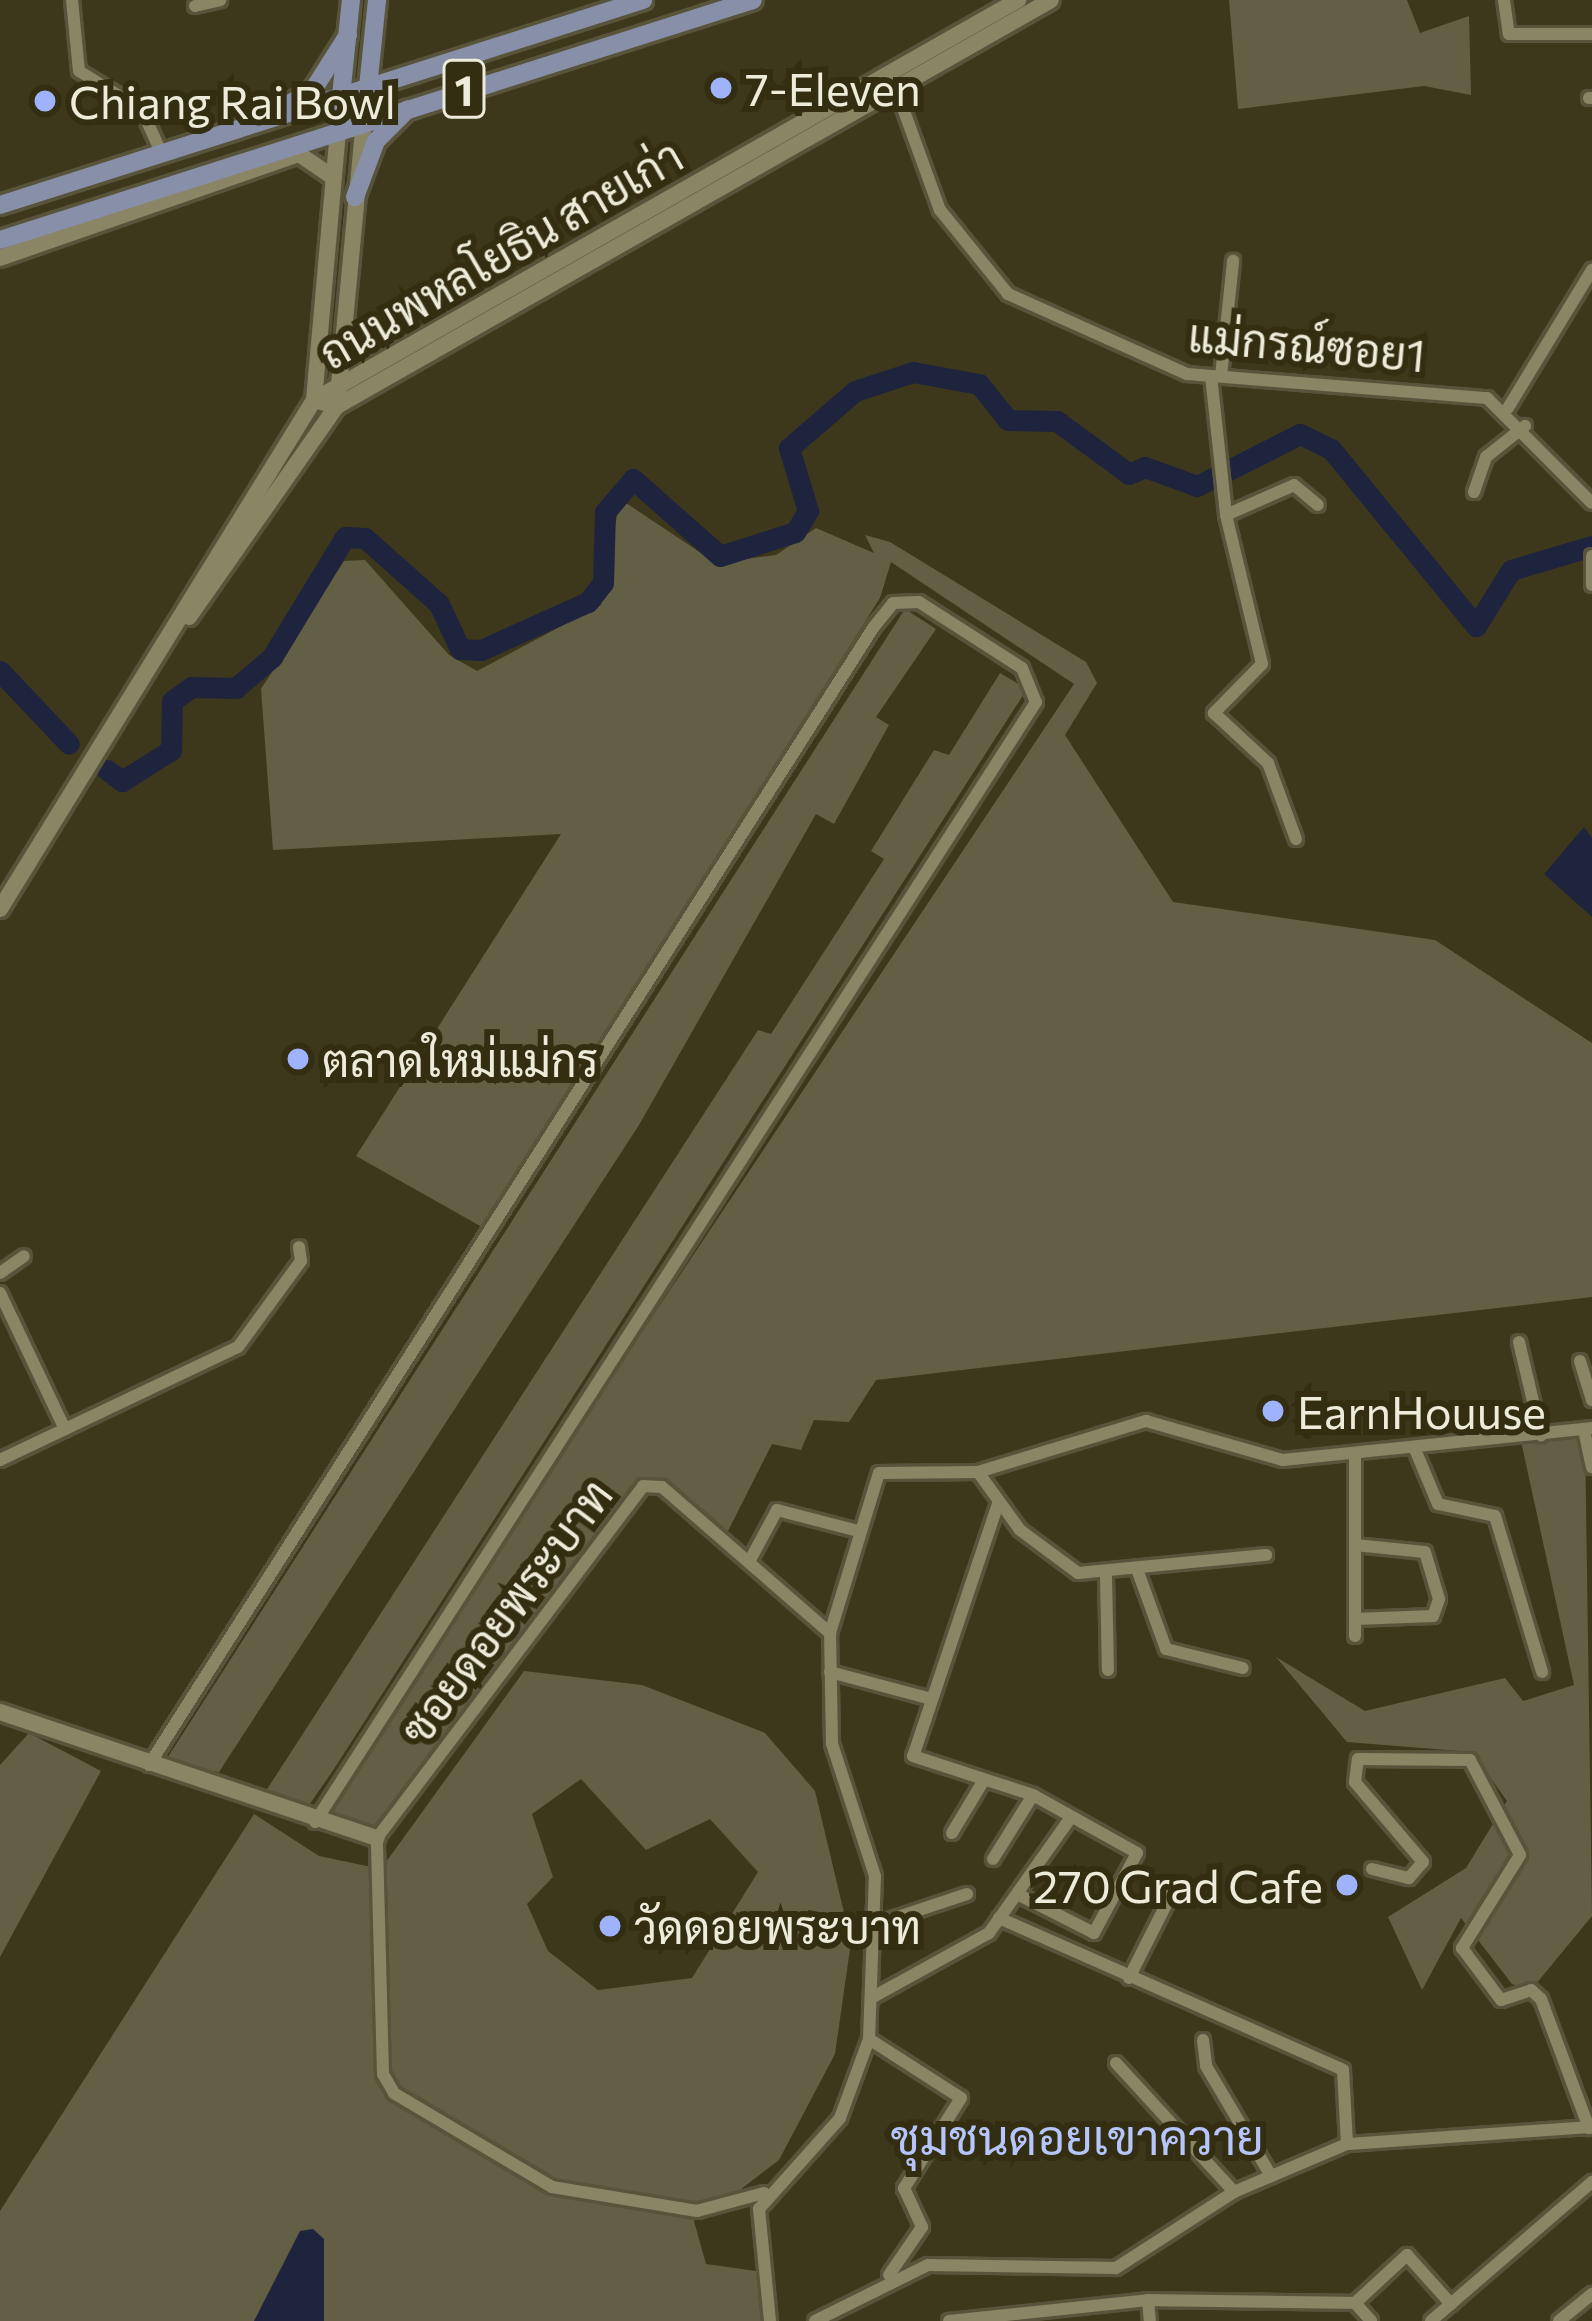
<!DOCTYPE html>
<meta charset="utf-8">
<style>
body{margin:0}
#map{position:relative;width:1592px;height:2321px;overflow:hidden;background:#3d381b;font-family:Commissioner,Sarabun,sans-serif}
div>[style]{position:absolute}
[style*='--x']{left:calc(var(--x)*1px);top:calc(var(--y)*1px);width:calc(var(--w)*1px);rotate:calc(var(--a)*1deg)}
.green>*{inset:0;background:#635f45}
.water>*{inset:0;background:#1e243e}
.river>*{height:21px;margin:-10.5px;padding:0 10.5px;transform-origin:10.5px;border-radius:10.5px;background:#1e243e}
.roads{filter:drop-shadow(3px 0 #58543b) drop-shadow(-3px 0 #58543b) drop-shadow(0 3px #58543b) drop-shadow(0 -3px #58543b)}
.street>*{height:12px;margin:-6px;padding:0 6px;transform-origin:6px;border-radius:6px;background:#8a8565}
.secondary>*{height:16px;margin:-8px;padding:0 8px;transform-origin:8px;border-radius:8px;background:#8a8565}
.primary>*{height:18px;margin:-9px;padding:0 9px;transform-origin:9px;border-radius:9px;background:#8890a9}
.dots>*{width:33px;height:33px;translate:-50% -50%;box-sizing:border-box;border:6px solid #332e11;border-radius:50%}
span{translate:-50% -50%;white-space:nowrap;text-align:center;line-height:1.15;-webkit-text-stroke:12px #332e11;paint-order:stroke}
.shield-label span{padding:3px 9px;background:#332e11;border:3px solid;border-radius:9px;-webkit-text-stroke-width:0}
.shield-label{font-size:42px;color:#edebda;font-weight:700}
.poi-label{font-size:45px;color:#edebda}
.left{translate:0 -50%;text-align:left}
.right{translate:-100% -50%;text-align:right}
.street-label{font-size:45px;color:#edebda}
.neighbourhood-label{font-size:48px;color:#b6c6fd}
</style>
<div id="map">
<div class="green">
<div style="clip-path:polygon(1229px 0,1407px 0,1420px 33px,1469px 16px,1471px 95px,1424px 86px,1238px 109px)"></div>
<div style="clip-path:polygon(620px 499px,716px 563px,776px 555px,816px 528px,874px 553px,865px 535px,890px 542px,1086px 662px,1097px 683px,1065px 735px,1173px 902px,1435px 940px,1592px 1043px,1592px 1297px,876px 1380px,849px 1422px,814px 1420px,801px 1450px,772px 1444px,727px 1533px,643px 1481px,387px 1830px,314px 1824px,1074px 684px,891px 562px,880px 598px,482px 1227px,356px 1156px,561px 834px,273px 850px,261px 689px,344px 561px,365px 560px,449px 655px,477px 671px,601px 605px)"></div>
<div style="clip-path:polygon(905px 609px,936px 629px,876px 717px,889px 725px,834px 824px,816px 814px,639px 1125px,219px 1772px,164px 1763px)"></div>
<div style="clip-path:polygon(1000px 673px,1027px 689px,334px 1769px,307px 1808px,262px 1797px,758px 1030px,771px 1034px,884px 859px,871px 851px,934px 750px,949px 755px)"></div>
<div style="clip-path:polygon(1585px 1435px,1592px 1916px,1531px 1990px,1512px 1984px,1461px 1918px,1422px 1990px,1388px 1917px,1466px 1868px,1507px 1801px,1472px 1752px,1347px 1742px,1276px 1657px,1365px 1711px,1505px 1678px,1523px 1701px,1574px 1685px,1521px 1441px)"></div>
<div style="clip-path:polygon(evenodd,524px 1671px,642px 1685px,765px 1733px,815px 1791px,851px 1942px,835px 2054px,779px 2160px,736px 2193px,677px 2210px,692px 2214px,706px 2264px,763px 2272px,770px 2321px,0 2321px,0 2211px,254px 1814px,319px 1856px,381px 1869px,524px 1671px,581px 1779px,646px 1850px,710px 1819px,758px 1872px,692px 1978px,598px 1990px,548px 1951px,527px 1904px,553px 1877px,532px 1814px,581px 1779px)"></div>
<div style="clip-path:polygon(29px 1733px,101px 1771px,0 1957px,0 1765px)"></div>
</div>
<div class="water">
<div style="clip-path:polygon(1584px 827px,1592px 838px,1592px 917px,1544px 874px)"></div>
<div style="clip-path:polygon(313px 2229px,324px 2239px,324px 2321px,254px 2321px,300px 2231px)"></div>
</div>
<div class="river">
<div style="--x:0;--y:671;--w:100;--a:46.6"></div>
<div style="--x:107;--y:770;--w:19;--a:36"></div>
<div style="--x:122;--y:781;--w:58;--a:-32.3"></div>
<div style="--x:171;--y:750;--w:49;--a:-88.8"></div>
<div style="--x:172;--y:701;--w:24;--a:-36"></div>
<div style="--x:191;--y:687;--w:45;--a:1.3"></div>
<div style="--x:236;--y:688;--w:48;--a:-40.7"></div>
<div style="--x:272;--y:657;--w:140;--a:-58.7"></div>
<div style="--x:345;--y:537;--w:20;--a:3"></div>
<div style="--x:365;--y:538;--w:99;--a:41.7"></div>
<div style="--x:439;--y:604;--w:50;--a:65"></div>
<div style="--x:460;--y:649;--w:21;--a:3"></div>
<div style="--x:481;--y:650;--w:117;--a:-24.2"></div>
<div style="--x:588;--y:602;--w:24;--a:-52"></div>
<div style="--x:603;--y:583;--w:71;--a:-88.4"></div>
<div style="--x:605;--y:512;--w:43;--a:-49.7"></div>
<div style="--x:633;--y:479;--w:116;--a:41.5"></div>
<div style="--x:720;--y:556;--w:79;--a:-17.7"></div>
<div style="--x:795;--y:532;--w:25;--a:-58"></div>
<div style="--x:808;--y:511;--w:66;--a:-106.8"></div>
<div style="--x:789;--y:448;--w:87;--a:-40.8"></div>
<div style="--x:855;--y:391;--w:61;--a:-18.1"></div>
<div style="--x:913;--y:372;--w:67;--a:10.3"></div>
<div style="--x:979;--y:384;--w:46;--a:51.1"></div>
<div style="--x:1008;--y:420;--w:49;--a:1.2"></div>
<div style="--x:1057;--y:421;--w:89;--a:36.4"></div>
<div style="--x:1129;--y:474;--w:17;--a:-24"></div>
<div style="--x:1145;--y:467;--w:55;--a:20.1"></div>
<div style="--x:1197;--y:486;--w:115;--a:-26.8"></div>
<div style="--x:1300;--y:434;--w:34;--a:26"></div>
<div style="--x:1331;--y:449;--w:229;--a:50.7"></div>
<div style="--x:1476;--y:626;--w:66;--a:-58"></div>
<div style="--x:1511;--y:570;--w:84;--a:-16.5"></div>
</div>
<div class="roads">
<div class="street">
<div style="--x:72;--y:0;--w:71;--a:84.4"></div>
<div style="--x:79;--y:71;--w:74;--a:31.8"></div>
<div style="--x:142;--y:110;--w:46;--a:65.7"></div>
<div style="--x:1504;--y:0;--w:34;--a:82"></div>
<div style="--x:1509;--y:34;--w:83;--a:0"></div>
<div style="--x:195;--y:6;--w:26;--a:-13"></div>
<div style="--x:895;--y:86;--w:132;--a:70.1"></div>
<div style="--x:940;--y:210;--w:108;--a:51"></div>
<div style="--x:1008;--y:294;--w:196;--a:24.1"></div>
<div style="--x:1187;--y:374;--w:301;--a:4.6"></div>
<div style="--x:1487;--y:398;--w:148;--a:45"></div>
<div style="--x:1589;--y:98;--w:3;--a:0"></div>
<div style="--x:1211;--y:376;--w:140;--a:83.8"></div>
<div style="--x:1226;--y:515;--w:74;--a:-23.8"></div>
<div style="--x:1294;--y:485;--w:31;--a:40"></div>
<div style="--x:1221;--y:376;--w:116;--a:-84"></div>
<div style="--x:1508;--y:408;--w:162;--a:-58.7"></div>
<div style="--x:1474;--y:492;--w:37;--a:-71"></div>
<div style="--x:1486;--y:457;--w:50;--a:-38.5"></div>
<div style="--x:1226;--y:515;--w:153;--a:76.4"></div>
<div style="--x:1262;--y:664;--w:69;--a:134.4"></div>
<div style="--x:1214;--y:713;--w:74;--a:42.8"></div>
<div style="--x:1268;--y:763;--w:81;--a:69.8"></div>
<div style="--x:1592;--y:556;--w:29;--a:90"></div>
<div style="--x:0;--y:1273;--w:29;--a:-35"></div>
<div style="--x:0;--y:1293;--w:151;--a:64.5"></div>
<div style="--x:1519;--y:1342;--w:96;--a:76.7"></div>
<div style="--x:1580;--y:1361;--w:41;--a:72.9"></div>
<div style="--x:1584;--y:1430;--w:38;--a:78"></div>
<div style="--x:1414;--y:1447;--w:62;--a:67.2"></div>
<div style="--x:1438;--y:1504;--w:58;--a:11.9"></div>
<div style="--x:1495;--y:1516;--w:163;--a:73.2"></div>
<div style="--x:1355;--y:1453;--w:183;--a:90"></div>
<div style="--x:0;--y:1460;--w:263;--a:-25.4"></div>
<div style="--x:238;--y:1347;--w:107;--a:-53.8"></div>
<div style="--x:301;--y:1261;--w:14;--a:-98"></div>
<div style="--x:978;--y:1472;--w:72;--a:54.1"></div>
<div style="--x:1020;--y:1530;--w:72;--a:36.6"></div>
<div style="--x:1078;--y:1573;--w:189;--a:-5.5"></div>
<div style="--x:998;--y:1504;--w:266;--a:108.6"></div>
<div style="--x:913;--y:1756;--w:126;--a:18"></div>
<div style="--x:1033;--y:1795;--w:119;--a:29.1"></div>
<div style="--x:1137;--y:1853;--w:91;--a:118.3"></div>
<div style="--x:1094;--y:1933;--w:82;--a:-153.1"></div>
<div style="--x:1355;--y:1545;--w:70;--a:5.7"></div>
<div style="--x:1425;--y:1552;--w:49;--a:73.4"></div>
<div style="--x:1439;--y:1599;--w:18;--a:109"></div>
<div style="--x:1433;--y:1616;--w:78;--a:177.8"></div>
<div style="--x:749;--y:1562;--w:59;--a:-61.7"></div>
<div style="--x:777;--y:1510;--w:84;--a:14.5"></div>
<div style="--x:1138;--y:1572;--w:82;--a:70"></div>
<div style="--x:1166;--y:1649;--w:79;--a:13.9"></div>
<div style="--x:1106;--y:1577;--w:93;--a:88.8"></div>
<div style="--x:830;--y:1672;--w:101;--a:14.9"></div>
<div style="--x:149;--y:1765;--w:1348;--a:-57.51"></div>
<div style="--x:873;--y:628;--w:32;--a:-51"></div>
<div style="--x:893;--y:603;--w:26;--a:-2"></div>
<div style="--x:919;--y:602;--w:122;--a:32.7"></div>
<div style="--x:1022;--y:668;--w:37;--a:68"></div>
<div style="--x:1036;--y:702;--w:1332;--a:122.77"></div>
<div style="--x:952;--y:1833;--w:62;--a:-58.9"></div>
<div style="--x:993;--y:1859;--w:75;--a:-58"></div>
<div style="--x:1372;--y:1869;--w:38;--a:14"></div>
<div style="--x:1409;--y:1878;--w:21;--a:-49"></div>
<div style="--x:1423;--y:1862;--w:105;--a:-130.4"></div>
<div style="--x:1355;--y:1782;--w:23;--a:-83"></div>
<div style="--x:1358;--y:1759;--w:112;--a:0.5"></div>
<div style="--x:1470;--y:1760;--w:107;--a:62.2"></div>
<div style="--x:1520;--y:1855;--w:110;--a:121.9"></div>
<div style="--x:1462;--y:1948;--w:65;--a:53.1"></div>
<div style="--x:1501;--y:2000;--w:32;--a:-18"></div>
<div style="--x:1531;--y:1990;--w:13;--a:42"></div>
<div style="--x:1541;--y:1999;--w:138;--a:69.6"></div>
<div style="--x:999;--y:1918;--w:376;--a:23.8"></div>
<div style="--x:1343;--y:2070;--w:74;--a:86.9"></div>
<div style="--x:877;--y:1924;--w:95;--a:-18.4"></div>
<div style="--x:1129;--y:1978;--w:95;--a:-63.2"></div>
<div style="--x:873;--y:1997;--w:132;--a:-28.9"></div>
<div style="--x:989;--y:1933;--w:138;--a:-54.7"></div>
<div style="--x:869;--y:2039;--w:109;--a:32.7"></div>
<div style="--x:961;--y:2098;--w:107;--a:122.3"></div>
<div style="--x:904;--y:2188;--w:43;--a:65.2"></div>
<div style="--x:922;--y:2227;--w:58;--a:124.5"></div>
<div style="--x:1203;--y:2040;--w:26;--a:83"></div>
<div style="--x:1206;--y:2066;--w:128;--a:59.4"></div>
<div style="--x:1116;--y:2063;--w:175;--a:47.5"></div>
<div style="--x:764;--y:2193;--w:69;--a:165"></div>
<div style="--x:697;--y:2211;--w:147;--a:-170.6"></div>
<div style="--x:552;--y:2187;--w:184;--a:-149.3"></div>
<div style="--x:394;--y:2093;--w:22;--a:-120"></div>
<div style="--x:383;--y:2074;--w:236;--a:-91.5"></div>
<div style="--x:377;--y:1838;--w:441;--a:-52.9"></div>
<div style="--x:643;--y:1486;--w:19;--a:3"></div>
<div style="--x:662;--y:1487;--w:223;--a:41"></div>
<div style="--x:1148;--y:2300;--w:21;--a:85"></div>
<div style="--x:1355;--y:2303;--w:24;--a:48"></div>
<div style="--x:770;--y:2321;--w:113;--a:-95.6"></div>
<div style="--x:759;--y:2209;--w:122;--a:-48.3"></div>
<div style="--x:840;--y:2118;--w:84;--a:-69.8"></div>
<div style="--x:869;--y:2039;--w:163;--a:-87.9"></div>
<div style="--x:875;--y:1876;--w:139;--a:-108"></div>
<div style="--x:832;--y:1744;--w:111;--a:-91"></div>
<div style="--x:830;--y:1633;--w:167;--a:-73"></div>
<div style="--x:879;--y:1473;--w:99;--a:-0.6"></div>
<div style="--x:978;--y:1472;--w:176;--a:-16.9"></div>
<div style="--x:1146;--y:1421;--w:142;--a:15.9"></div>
<div style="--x:1283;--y:1460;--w:311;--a:-5.9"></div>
<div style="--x:815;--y:2321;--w:126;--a:-26.4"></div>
<div style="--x:928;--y:2265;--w:188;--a:0.9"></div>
<div style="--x:1116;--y:2268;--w:140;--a:-32.8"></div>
<div style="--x:1234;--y:2192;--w:123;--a:-23"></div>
<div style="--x:1347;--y:2144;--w:246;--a:-4"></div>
<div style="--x:949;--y:2321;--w:200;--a:-6"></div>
<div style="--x:1148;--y:2300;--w:207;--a:0.8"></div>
<div style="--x:1355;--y:2303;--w:71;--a:-42.7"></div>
<div style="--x:1407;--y:2255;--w:66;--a:48.1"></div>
<div style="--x:1431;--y:2321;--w:213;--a:-40.8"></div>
<div style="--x:1559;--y:2321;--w:43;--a:-39.3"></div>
</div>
<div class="secondary">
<div style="--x:0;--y:258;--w:317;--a:-19.2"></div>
<div style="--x:299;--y:154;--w:42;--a:34.4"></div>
<div style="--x:314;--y:400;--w:24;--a:15"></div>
<div style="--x:337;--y:406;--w:821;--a:-29.62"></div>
<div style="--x:314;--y:400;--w:810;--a:-29.6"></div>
<div style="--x:189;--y:617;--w:258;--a:-55"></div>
<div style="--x:337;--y:406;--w:287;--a:-84.6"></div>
<div style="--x:0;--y:909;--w:598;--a:-58.33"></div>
<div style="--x:314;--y:400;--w:272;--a:-84.9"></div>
<div style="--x:0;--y:1712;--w:397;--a:18.5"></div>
</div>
<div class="primary">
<div style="--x:367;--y:97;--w:98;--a:-84.1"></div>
<div style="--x:286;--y:106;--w:31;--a:-31"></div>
<div style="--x:313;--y:90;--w:65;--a:-57.5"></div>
<div style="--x:340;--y:106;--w:107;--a:-84.1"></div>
<div style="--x:355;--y:197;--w:60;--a:-69.4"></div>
<div style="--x:376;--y:141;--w:45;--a:-45"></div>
<div style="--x:0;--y:205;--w:675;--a:-17.68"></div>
<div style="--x:0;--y:240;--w:790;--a:-17.68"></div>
</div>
</div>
<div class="dots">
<div style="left:721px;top:88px;background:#9fb3fd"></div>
<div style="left:45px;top:101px;background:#9fb3fd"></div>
<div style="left:298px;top:1059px;background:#9fb3fd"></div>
<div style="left:1273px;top:1411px;background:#9fb3fd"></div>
<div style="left:1347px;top:1885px;background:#9fb3fd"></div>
<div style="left:610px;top:1926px;background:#9fb3fd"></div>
</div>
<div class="shield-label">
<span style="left:464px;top:89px">1</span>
</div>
<div class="poi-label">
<span class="left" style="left:745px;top:88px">7-Eleven</span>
<span class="left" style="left:69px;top:101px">Chiang Rai Bowl</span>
<span class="left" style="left:322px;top:1059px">ตลาดใหม่แม่กร</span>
<span class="left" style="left:1297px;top:1411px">EarnHouuse</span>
<span class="right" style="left:1323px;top:1885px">270 Grad Cafe</span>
<span class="left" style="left:634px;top:1926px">วัดดอยพระบาท</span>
</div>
<div class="street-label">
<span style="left:500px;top:253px;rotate:-30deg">ถนนพหลโยธิน สายเก่า</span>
<span style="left:1307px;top:344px;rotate:5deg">แม่กรณ์ซอย1</span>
<span style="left:505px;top:1611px;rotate:-53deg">ซอยดอยพระบาท</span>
</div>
<div class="neighbourhood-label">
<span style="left:1077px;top:2136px">ชุมชนดอยเขาควาย</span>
</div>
</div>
